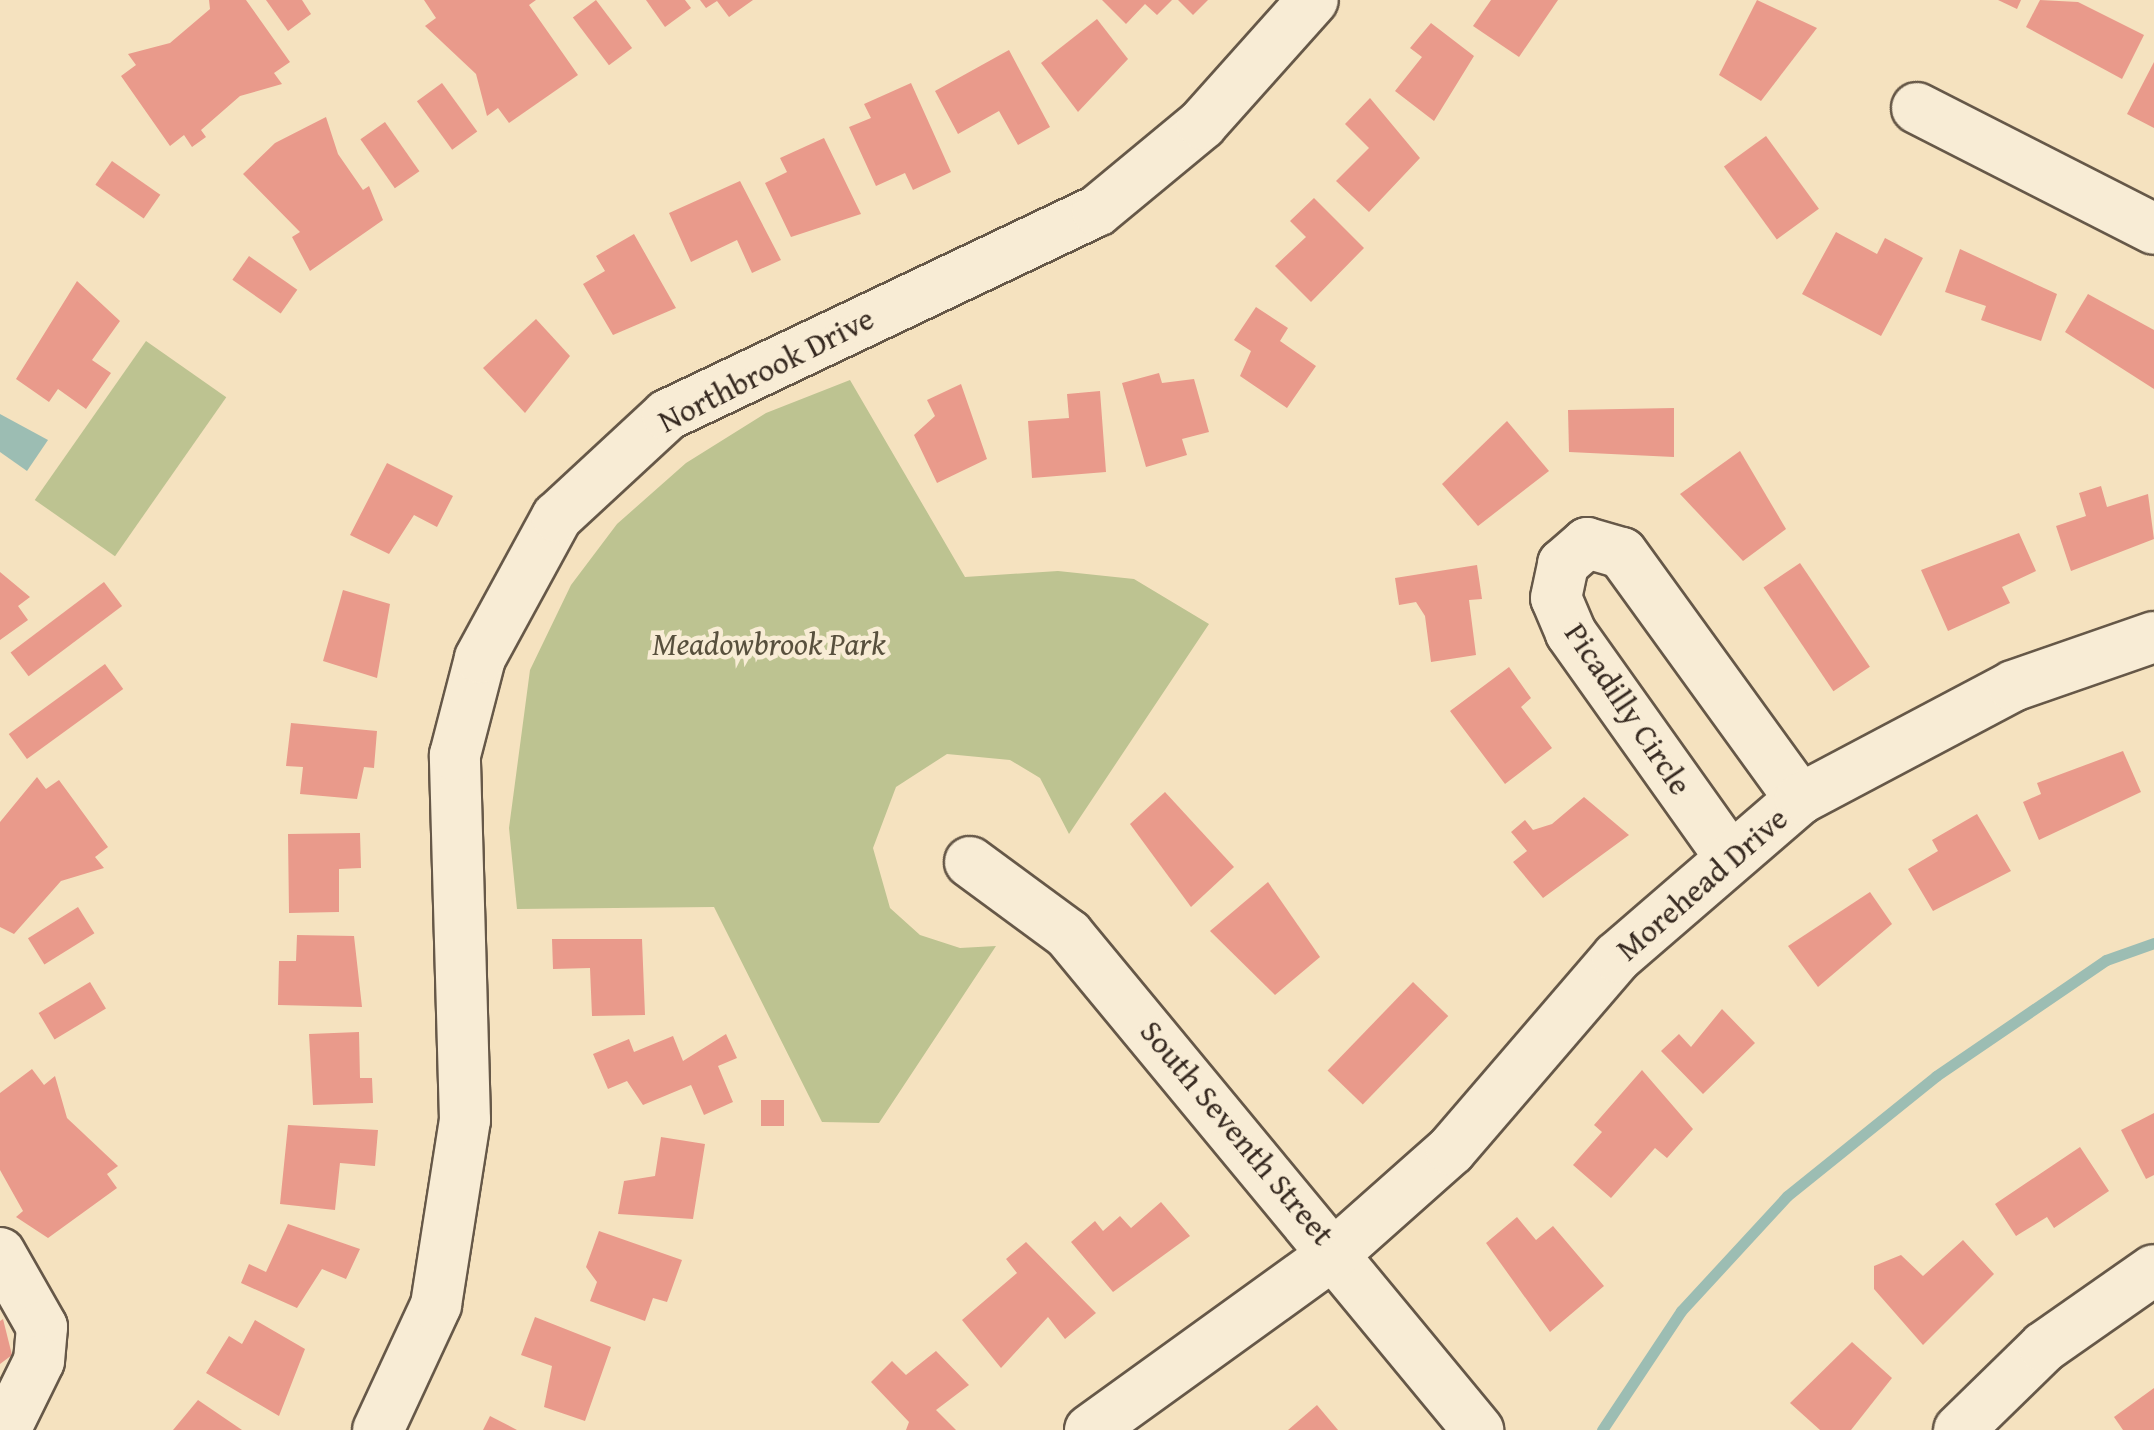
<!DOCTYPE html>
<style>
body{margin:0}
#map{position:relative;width:2154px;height:1430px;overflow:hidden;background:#f5e2bf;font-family:"Gentium Book Plus",serif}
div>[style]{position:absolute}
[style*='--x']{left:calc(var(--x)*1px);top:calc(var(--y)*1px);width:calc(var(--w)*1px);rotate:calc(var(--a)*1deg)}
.green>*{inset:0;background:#bdc391;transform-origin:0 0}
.water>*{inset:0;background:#9cbdb3}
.stream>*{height:11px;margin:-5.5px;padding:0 5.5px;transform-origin:5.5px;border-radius:5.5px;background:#9cbdb3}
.building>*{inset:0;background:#e99a8b;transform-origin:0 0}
.roads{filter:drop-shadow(2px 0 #665848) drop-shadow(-2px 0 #665848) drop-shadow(0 2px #665848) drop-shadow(0 -2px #665848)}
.minor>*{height:50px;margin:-25px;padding:0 25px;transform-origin:25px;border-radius:25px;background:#f8ecd5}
span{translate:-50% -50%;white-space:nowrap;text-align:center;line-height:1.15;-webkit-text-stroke:9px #f8ecd5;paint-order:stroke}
.street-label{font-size:32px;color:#372a21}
.park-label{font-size:32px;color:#58503d;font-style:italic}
</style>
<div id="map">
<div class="green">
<div style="left:146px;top:341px;width:98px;height:194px;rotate:35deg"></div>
<div style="clip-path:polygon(850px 380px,965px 577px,1058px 571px,1134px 579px,1209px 624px,1069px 834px,1040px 778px,1010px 760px,947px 754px,896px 787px,873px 848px,890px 908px,920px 935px,960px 948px,996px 946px,879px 1123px,822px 1122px,714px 907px,517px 909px,509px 828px,530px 670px,571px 585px,617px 524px,686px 463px,766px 413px)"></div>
</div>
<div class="water">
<div style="clip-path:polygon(0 414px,48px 440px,27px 471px,0 452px)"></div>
</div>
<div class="stream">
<div style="--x:1602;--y:1430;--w:143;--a:-56.4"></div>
<div style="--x:1681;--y:1311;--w:156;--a:-47.3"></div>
<div style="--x:1787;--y:1196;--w:191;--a:-38.8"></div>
<div style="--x:1936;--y:1076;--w:206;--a:-34.3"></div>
<div style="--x:2106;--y:960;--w:51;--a:-19.5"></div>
</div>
<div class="building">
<div style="clip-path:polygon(209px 0,246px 0,290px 62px,274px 73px,282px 84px,240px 96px,201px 130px,206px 137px,192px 147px,184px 135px,170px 146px,121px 76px,136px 65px,128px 54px,170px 43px,210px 9px)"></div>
<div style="clip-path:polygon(266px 0,302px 0,311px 14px,288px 31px)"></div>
<div style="clip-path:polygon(424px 0,536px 0,529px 5px,578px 75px,509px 123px,498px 108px,487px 116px,476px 74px,425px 26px,436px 18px)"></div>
<div style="left:596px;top:0;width:60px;height:29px;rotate:53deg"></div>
<div style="clip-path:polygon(646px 0,685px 0,691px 8px,665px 27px)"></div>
<div style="clip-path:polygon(700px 0,753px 0,729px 17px,717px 1px,706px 8px)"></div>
<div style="clip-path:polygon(1102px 0,1172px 0,1157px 15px,1145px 4px,1126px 24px)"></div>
<div style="clip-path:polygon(1178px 0,1208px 0,1193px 15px)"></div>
<div style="clip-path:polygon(1491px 0,1558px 0,1519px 57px,1473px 26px)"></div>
<div style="clip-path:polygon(1757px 0,1817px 28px,1761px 101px,1719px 75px)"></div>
<div style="clip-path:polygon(1998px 0,2021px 0,2017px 9px)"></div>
<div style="clip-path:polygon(2040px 0,2078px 2px,2144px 35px,2122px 79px,2026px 27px)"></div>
<div style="clip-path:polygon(1097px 19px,1128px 59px,1078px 112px,1041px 63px)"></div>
<div style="clip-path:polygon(1431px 23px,1474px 56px,1434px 121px,1395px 91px,1422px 57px,1410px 48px)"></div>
<div style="clip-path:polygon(1009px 50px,1050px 127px,1018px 145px,999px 111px,958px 134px,935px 91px)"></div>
<div style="clip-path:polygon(2154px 62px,2154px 128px,2127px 114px)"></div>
<div style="left:442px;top:83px;width:60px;height:31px;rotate:54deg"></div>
<div style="clip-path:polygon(911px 83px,951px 172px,913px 190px,905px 173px,876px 186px,849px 127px,871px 118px,864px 104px)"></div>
<div style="clip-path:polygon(1370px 98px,1420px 158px,1369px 212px,1336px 181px,1369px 148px,1345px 124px)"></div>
<div style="clip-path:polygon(326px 117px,338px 154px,363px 190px,369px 186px,383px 220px,310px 271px,292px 237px,300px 232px,243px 174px,275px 143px)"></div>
<div style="left:385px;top:122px;width:60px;height:30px;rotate:55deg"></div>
<div style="left:1766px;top:136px;width:90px;height:52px;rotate:54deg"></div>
<div style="clip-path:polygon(824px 138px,861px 214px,791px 237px,765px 183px,787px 172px,780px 158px)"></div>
<div style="left:112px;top:161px;width:59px;height:29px;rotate:35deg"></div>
<div style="clip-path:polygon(740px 181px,781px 260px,752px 273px,737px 240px,691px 262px,669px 213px)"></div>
<div style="clip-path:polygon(1314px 198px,1364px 248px,1311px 302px,1275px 266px,1306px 237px,1290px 221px)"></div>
<div style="clip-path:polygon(1836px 232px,1877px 254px,1885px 238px,1923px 258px,1881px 336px,1802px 294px)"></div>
<div style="clip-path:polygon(634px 234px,676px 308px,613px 335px,583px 284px,605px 271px,596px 256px)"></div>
<div style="clip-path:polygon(1960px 249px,2057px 294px,2041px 341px,1981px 320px,1986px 306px,1945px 292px)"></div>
<div style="left:249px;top:256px;width:59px;height:29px;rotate:35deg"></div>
<div style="clip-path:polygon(77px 281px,120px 321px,92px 360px,111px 373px,86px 409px,58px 389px,49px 402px,16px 379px)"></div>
<div style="clip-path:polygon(2088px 294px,2154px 330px,2154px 389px,2065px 332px)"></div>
<div style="clip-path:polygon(1256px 307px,1288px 328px,1280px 341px,1316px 366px,1287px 408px,1240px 376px,1251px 351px,1234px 340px)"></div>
<div style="clip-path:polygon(536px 319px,570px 356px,525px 413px,483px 368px)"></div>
<div style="clip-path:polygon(1159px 373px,1162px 383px,1194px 379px,1209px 432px,1182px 439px,1187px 455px,1146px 467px,1122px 383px)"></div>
<div style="clip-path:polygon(961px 384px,987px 459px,937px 483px,914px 435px,935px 416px,927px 400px)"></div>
<div style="clip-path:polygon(1100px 391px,1106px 472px,1032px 478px,1028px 421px,1069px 418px,1067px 394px)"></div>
<div style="clip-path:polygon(1674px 408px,1674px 457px,1569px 452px,1568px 410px)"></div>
<div style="clip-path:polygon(1507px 421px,1549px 471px,1478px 526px,1442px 484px)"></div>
<div style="clip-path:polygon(1740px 451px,1786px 529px,1743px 561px,1680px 494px)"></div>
<div style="clip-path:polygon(387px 463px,453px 496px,437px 527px,414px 515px,389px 554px,350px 535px)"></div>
<div style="clip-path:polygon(2101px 486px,2107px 507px,2148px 494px,2154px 539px,2071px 571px,2056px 526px,2086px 516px,2079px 493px)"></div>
<div style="clip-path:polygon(2019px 533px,2036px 571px,2002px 587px,2010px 603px,1948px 631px,1921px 570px)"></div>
<div style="left:1800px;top:563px;width:125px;height:44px;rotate:56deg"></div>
<div style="clip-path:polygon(1477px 565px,1482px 599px,1469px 600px,1476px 655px,1431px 662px,1425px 616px,1416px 602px,1399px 605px,1395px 578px)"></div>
<div style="clip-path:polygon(0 572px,30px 597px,18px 606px,28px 620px,0 640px)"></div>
<div style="left:104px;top:582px;width:30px;height:117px;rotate:53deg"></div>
<div style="clip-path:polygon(343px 590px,390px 604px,377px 678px,323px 661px)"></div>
<div style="left:105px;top:664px;width:31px;height:119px;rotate:54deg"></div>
<div style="clip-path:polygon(1509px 667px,1531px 698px,1521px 707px,1552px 748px,1505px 784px,1450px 711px)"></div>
<div style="clip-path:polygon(291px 723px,377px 731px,374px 768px,364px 767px,357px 799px,300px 794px,303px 767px,286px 766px)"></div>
<div style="clip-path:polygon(2123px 751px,2141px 792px,2039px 840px,2023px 802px,2041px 794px,2037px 783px)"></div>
<div style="clip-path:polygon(37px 777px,46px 789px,59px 780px,108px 847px,95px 857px,104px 868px,61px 881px,14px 934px,0 927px,0 822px)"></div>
<div style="clip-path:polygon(1165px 792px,1234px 867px,1191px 907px,1130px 824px)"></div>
<div style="clip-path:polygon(1584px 797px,1629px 835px,1543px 898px,1513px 862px,1527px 851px,1511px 832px,1525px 820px,1533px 830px,1552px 824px)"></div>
<div style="clip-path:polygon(1977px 814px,2011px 871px,1933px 911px,1908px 869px,1938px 851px,1932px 840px)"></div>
<div style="clip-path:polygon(360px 833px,361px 868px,339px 869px,339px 912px,289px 913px,288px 834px)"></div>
<div style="clip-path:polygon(1268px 882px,1320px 957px,1275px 995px,1210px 931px)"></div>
<div style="clip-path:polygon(1870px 892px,1892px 924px,1818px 987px,1788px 946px)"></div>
<div style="left:78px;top:907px;width:31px;height:59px;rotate:58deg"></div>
<div style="clip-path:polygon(297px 935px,354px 936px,362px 1007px,278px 1005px,279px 961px,296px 961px)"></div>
<div style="clip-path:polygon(552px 939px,642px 939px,645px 1015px,592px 1016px,590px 968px,553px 969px)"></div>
<div style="left:90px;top:982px;width:31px;height:60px;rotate:59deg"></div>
<div style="left:1413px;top:982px;width:49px;height:123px;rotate:44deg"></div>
<div style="clip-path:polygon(1722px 1009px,1755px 1043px,1703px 1094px,1661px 1051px,1679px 1034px,1691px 1047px)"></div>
<div style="clip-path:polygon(359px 1032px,360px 1078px,372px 1078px,373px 1103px,313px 1105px,309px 1034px)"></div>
<div style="clip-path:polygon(726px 1034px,737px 1058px,718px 1066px,733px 1102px,704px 1115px,691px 1085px,643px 1105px,627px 1081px,608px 1089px,593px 1054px,629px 1039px,634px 1052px,673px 1036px,683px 1061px)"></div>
<div style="clip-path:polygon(32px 1069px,44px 1085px,55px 1076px,67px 1118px,118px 1166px,107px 1174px,117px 1188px,48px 1238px,16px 1217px,23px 1211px,0 1170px,0 1093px)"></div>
<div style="clip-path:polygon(1642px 1070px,1693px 1129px,1667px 1158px,1655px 1148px,1611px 1198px,1573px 1165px,1602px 1132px,1594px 1125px)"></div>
<div style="left:761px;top:1100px;width:23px;height:26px"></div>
<div style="clip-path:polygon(2154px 1113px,2154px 1175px,2146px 1179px,2121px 1130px)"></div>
<div style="clip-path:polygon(288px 1125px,378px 1130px,375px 1166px,340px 1163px,335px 1210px,280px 1204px)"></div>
<div style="clip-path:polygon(661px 1137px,705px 1144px,693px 1219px,618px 1214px,624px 1181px,655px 1176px)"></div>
<div style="clip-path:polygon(2080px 1147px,2109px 1191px,2054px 1228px,2047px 1217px,2016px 1236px,1995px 1204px)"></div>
<div style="clip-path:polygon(1161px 1202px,1190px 1236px,1113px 1292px,1071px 1242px,1095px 1221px,1103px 1231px,1120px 1216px,1131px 1228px)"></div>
<div style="clip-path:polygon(1517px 1217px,1536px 1240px,1553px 1226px,1604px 1286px,1550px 1332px,1486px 1243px)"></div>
<div style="clip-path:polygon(288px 1224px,360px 1249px,346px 1279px,322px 1269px,297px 1308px,241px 1283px,249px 1264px,266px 1272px)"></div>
<div style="clip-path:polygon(599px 1231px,682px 1260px,667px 1302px,653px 1298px,645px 1321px,590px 1301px,597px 1282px,586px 1267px)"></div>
<div style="clip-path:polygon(1963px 1240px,1994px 1274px,1923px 1345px,1874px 1289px,1874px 1266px,1901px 1255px,1923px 1276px)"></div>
<div style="clip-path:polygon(1026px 1242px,1096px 1313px,1065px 1339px,1048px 1317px,1001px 1368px,962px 1320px,1017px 1273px,1006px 1259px)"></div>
<div style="clip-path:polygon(535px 1317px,611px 1347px,585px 1421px,544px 1407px,552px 1366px,521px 1355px)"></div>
<div style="clip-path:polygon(3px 1319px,12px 1355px,0 1364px,0 1321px)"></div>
<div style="clip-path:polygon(255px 1320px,305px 1349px,279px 1416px,206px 1373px,229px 1336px,242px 1344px)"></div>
<div style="clip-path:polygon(1852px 1342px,1892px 1378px,1851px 1430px,1820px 1430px,1790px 1403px)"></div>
<div style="clip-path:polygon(936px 1351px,969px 1385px,936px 1410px,956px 1430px,906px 1430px,909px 1422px,871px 1382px,892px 1361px,906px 1375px)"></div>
<div style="clip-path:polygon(2154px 1388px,2154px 1430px,2123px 1430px,2114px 1417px)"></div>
<div style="clip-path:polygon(198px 1400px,242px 1430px,173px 1430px)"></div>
<div style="clip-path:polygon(1317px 1405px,1338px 1430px,1288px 1430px)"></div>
<div style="clip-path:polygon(490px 1416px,517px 1430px,483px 1430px)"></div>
</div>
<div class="roads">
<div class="minor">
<div style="--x:1917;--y:108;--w:266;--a:27"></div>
<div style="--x:1730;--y:857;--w:275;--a:-125.4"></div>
<div style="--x:1571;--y:633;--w:38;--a:-113"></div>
<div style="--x:1556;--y:598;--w:35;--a:-78"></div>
<div style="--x:1563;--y:564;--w:32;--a:-41"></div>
<div style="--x:1587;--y:543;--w:36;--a:16"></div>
<div style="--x:1622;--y:553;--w:304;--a:54.1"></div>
<div style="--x:970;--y:862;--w:122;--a:36.3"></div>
<div style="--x:1068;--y:934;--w:644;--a:50.42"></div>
<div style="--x:0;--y:1253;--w:85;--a:60.4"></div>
<div style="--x:42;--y:1327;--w:34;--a:95"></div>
<div style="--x:39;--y:1361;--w:77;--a:116.2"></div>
<div style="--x:378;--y:1430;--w:138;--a:-65.1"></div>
<div style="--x:436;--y:1305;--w:187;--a:-81.1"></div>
<div style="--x:465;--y:1120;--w:365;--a:-91.6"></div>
<div style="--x:455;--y:755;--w:100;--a:-75.5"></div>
<div style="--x:480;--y:658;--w:161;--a:-61.4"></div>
<div style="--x:557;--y:517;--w:150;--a:-42.8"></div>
<div style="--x:667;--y:415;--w:476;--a:-25.4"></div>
<div style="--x:1097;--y:211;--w:136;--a:-39.6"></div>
<div style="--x:1202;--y:124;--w:166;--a:-48.2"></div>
<div style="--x:1090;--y:1430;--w:302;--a:-35.8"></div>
<div style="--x:1335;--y:1253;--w:155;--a:-41.6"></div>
<div style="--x:1451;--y:1150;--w:255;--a:-49.3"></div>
<div style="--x:1617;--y:957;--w:242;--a:-40.8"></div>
<div style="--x:1800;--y:799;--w:241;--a:-27.9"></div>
<div style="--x:2013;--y:686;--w:149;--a:-19.2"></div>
<div style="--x:1959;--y:1430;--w:119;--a:-44.3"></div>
<div style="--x:2044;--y:1347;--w:134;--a:-35"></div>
</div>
</div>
<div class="street-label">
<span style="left:766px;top:370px;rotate:-27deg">Northbrook Drive</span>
<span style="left:1628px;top:709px;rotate:56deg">Picadilly Circle</span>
<span style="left:1702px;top:884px;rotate:-41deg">Morehead Drive</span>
<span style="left:1237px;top:1133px;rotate:50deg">South Seventh Street</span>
</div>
<div class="park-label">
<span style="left:769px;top:644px">Meadowbrook Park</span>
</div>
</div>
